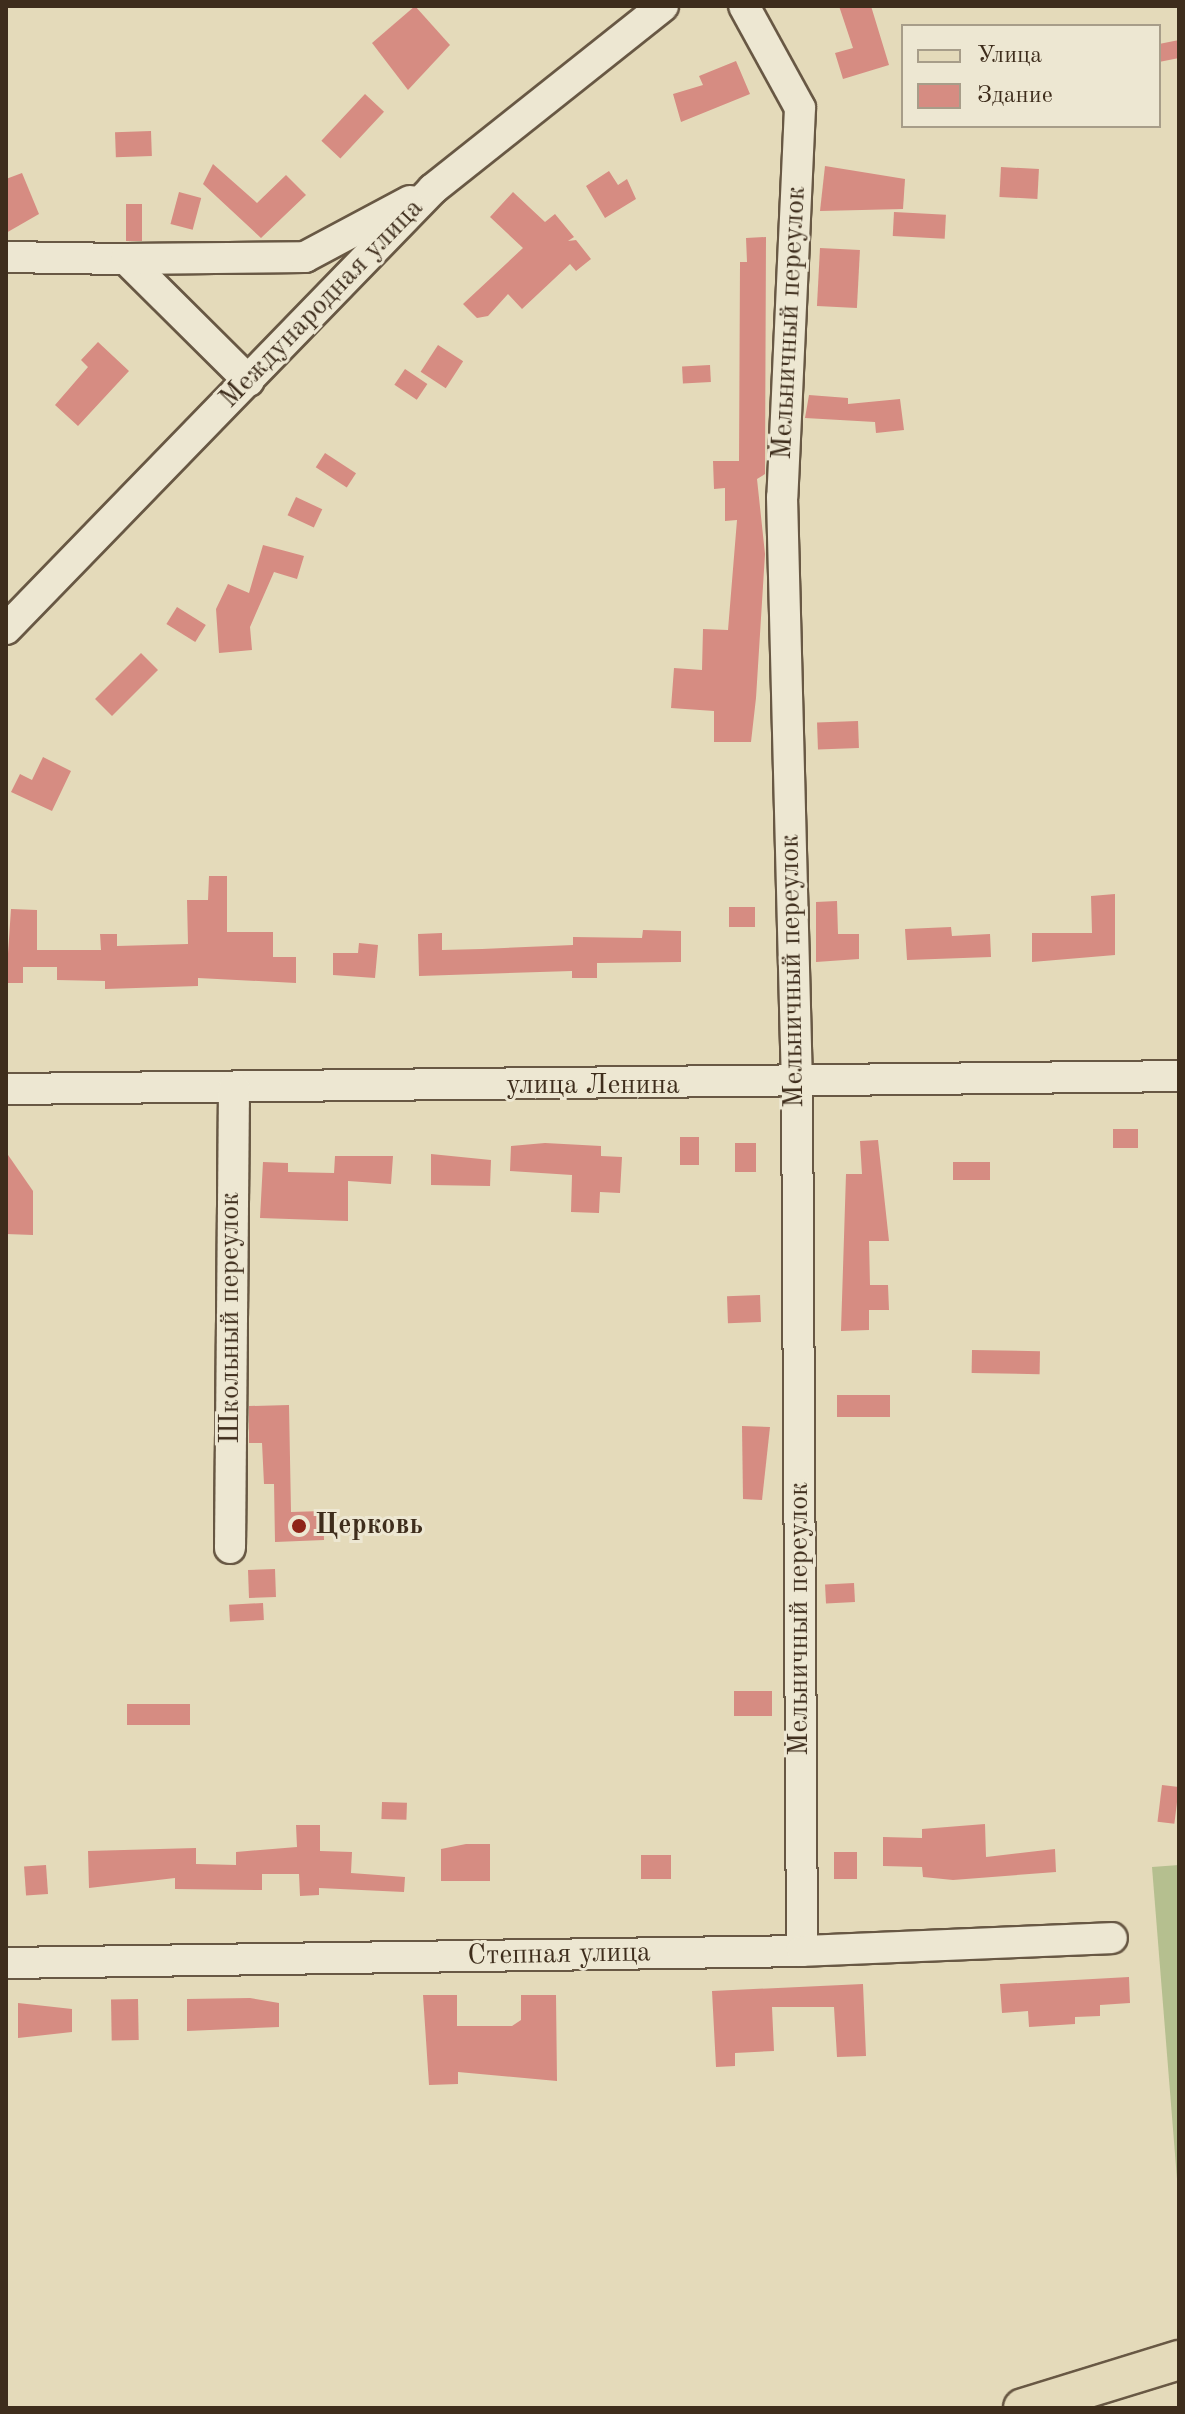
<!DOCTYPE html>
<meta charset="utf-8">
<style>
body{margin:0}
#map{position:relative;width:1185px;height:2414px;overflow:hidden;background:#e4daba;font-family:"Old Standard TT",serif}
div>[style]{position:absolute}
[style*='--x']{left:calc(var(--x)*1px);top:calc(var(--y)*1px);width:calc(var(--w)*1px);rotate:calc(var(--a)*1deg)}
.green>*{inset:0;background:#b5bf8f}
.building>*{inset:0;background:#d68c82;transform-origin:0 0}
.roads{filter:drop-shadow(2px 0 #685844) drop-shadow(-2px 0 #685844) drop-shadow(0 2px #685844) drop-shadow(0 -2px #685844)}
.minor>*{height:30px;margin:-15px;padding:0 15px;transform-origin:15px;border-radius:15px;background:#ede7d2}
.major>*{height:38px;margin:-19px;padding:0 19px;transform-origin:19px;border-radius:19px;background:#e4daba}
.dots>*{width:22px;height:22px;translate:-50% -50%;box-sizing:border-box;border:4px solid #ede7d2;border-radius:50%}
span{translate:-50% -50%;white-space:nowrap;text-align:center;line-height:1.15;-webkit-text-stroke:6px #ede7d2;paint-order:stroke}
.street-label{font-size:28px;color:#3e2d1c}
.poi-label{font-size:28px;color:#3e2d1c;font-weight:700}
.left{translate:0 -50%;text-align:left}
.frame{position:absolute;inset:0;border:8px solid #3e2d1c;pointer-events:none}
.legend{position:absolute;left:901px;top:24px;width:260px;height:104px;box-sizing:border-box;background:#ede7d2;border:2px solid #a79d89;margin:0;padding:10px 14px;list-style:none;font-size:24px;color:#3e2d1c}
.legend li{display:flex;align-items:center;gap:16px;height:40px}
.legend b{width:40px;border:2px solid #a79d89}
</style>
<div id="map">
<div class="green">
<div style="clip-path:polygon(1179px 1865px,1179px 2204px,1152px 1867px)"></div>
</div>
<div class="building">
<div style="clip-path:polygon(415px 6px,450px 45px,408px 90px,372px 43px)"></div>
<div style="clip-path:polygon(839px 6px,871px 6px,889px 65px,843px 79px,835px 53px,853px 48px)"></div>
<div style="clip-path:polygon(1179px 40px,1179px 58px,1159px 62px,1159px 44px)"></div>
<div style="clip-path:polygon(736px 61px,750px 94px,681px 122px,673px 94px,703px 85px,699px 76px)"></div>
<div style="left:365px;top:94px;width:26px;height:64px;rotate:43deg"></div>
<div style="left:151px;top:131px;width:25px;height:36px;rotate:88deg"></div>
<div style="clip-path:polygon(213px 164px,257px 203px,286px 175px,306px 195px,261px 238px,203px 184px)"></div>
<div style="clip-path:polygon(825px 166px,905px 179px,903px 209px,820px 211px)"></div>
<div style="left:1001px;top:167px;width:38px;height:30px;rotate:3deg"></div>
<div style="clip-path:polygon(609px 171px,618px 185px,627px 179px,636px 199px,605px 218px,586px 186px)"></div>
<div style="clip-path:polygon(22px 173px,39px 214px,6px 233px,6px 179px)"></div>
<div style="left:179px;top:192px;width:23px;height:33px;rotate:15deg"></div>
<div style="clip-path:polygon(513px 192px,545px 222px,555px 214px,574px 237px,568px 241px,576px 240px,591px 259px,576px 271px,570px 264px,522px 309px,508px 294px,488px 316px,477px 318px,463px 304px,523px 248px,490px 217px)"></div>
<div style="left:126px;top:204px;width:16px;height:37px"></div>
<div style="left:894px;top:212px;width:52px;height:24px;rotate:3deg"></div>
<div style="clip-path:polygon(766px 237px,765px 474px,757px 479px,765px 554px,756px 698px,751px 742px,714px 742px,714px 711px,671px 708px,674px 668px,702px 670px,703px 629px,728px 630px,737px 520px,725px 521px,725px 488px,714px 489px,713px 461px,739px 461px,740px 262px,747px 262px,746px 238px)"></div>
<div style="left:820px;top:248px;width:40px;height:58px;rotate:3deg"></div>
<div style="clip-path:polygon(98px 342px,129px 371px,78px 426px,55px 405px,88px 367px,81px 360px)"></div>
<div style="left:438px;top:345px;width:30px;height:32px;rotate:33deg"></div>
<div style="left:710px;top:365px;width:17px;height:28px;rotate:87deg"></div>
<div style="left:405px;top:369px;width:27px;height:19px;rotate:34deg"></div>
<div style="clip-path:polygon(809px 395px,848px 398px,848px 404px,900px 399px,904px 430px,876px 433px,875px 422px,805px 418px)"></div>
<div style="left:325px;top:453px;width:37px;height:17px;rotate:33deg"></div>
<div style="left:296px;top:497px;width:29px;height:20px;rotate:25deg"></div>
<div style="clip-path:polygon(263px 545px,304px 556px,297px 579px,274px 572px,250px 627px,252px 650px,219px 653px,216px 609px,228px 584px,249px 593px)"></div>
<div style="left:177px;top:607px;width:34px;height:20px;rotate:32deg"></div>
<div style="left:141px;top:653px;width:24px;height:65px;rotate:45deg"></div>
<div style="left:858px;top:721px;width:27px;height:41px;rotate:88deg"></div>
<div style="clip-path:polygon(43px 757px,71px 771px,52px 811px,11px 792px,20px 774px,32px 780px)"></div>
<div style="clip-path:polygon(209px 876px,227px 876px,227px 932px,273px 932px,273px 957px,296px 957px,296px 983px,198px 978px,198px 986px,105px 989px,105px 981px,57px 980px,57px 967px,23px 967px,23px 983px,6px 983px,11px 909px,37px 910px,37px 950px,101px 950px,100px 934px,117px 934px,117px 946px,188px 944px,187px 900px,208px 900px)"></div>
<div style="clip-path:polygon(1115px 894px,1115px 955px,1032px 962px,1032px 933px,1092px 933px,1091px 896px)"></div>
<div style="clip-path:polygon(837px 901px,838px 934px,859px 934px,859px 959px,816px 962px,816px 902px)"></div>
<div style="left:729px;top:907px;width:26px;height:20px"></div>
<div style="clip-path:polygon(951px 927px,952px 936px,990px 934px,991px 957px,907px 960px,905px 929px)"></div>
<div style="clip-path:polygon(643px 930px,681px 931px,681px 962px,597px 963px,597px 978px,572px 978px,572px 971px,419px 976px,418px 934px,442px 933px,442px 950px,482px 949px,573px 945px,573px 937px,642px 938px)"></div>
<div style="clip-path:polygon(359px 943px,378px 945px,375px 978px,333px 975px,333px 953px,358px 953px)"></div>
<div style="left:1113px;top:1129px;width:25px;height:19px"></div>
<div style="left:680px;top:1137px;width:19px;height:28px"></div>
<div style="clip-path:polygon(878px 1140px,889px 1241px,869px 1241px,870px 1285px,888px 1285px,889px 1310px,869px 1310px,869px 1330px,841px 1331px,846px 1174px,862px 1174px,860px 1141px)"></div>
<div style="clip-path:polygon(545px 1143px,601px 1146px,601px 1156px,622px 1157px,620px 1193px,600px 1192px,599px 1213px,571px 1212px,572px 1175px,510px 1171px,511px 1146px)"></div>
<div style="left:735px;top:1143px;width:21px;height:29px"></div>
<div style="clip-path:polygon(6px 1152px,33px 1191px,33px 1235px,6px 1234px)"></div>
<div style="clip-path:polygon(431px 1154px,491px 1160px,490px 1186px,431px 1185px)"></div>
<div style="clip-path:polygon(335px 1156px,393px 1156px,391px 1184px,348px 1181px,348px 1221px,260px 1218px,263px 1162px,288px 1163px,288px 1172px,334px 1173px)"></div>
<div style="left:990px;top:1162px;width:18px;height:37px;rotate:90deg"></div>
<div style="left:760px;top:1295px;width:27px;height:33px;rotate:88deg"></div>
<div style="left:972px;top:1350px;width:68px;height:23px;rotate:1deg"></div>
<div style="left:837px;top:1395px;width:53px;height:22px"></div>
<div style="clip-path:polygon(289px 1405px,291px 1512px,323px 1511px,324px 1540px,275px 1542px,274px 1484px,264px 1484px,262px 1443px,249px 1443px,249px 1406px)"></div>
<div style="clip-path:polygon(742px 1426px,770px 1427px,762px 1500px,743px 1499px)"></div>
<div style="left:275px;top:1569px;width:28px;height:27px;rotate:88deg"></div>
<div style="left:854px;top:1583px;width:19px;height:29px;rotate:87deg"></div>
<div style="left:263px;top:1603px;width:17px;height:34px;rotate:87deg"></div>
<div style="left:734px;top:1691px;width:38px;height:25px"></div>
<div style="left:127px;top:1704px;width:63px;height:21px"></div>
<div style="left:1162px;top:1785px;width:17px;height:37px;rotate:7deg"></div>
<div style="left:382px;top:1802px;width:25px;height:17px;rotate:2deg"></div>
<div style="clip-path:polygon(985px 1824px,986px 1857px,1055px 1849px,1056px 1872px,953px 1880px,923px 1877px,922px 1867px,883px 1866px,883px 1837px,922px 1838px,922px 1829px)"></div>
<div style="clip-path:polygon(296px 1825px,320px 1825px,320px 1851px,352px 1852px,351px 1873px,405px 1877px,404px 1892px,319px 1888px,319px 1895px,300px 1896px,299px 1874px,262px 1874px,262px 1890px,175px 1889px,175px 1878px,89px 1888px,88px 1851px,196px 1848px,196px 1864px,236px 1865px,236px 1852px,297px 1847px)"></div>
<div style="clip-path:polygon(466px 1844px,490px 1844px,490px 1881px,441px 1881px,441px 1849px)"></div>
<div style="left:834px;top:1852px;width:23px;height:27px"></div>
<div style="left:671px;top:1855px;width:24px;height:30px;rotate:90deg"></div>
<div style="left:46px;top:1865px;width:29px;height:22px;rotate:86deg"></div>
<div style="clip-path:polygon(1129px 1977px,1130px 2003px,1100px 2005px,1100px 2016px,1075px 2017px,1075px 2024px,1029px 2027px,1028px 2011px,1002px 2013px,1000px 1984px)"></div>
<div style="clip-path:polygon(863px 1984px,866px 2056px,837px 2057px,834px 2007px,772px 2007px,774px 2051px,735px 2053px,735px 2066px,716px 2067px,712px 1991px)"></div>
<div style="clip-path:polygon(423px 1995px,457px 1995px,457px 2026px,512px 2026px,521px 2020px,521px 1995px,556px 1995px,557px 2081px,458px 2072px,458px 2084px,429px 2085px)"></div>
<div style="clip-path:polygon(250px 1998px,279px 2003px,279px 2027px,187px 2031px,187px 1999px)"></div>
<div style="left:138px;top:1999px;width:41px;height:27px;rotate:89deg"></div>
<div style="clip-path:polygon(18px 2003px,72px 2009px,72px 2032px,18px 2038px)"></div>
</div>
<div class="roads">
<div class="minor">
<div style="--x:744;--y:6;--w:116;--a:61.2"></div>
<div style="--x:800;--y:108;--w:389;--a:92.6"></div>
<div style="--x:782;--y:497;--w:588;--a:88.54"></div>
<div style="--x:797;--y:1085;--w:866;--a:89.67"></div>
<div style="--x:6;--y:257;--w:120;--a:1"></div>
<div style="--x:126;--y:259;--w:173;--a:44.8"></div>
<div style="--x:126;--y:259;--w:179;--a:-0.6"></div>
<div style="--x:305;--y:257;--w:119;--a:-28.1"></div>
<div style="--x:6;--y:629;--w:613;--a:-45.86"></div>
<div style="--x:433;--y:189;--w:294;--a:-38.5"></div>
<div style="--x:6;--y:1089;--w:1173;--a:-0.63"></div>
<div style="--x:230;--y:1548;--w:460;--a:-89.5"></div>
<div style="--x:6;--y:1963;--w:796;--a:-0.86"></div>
<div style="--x:802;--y:1951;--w:310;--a:-2.4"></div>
</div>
<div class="major">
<div style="--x:1023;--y:2408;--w:163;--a:-17.1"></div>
</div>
</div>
<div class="dots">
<div style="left:299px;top:1526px;background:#8f2418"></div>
</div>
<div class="street-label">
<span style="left:322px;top:304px;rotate:-46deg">Международная улица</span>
<span style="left:790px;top:323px;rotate:-87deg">Мельничный переулок</span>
<span style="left:793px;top:971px;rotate:-91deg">Мельничный переулок</span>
<span style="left:593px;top:1086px">улица Ленина</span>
<span style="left:231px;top:1318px;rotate:-90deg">Школьный переулок</span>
<span style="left:800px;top:1619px;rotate:-90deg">Мельничный переулок</span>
<span style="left:559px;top:1955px;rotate:-1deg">Степная улица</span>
</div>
<div class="poi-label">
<span class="left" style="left:315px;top:1526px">Церковь</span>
</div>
<div class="frame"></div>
<ul class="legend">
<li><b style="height:10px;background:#e4daba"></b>Улица</li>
<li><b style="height:22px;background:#d68c82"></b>Здание</li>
</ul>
</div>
